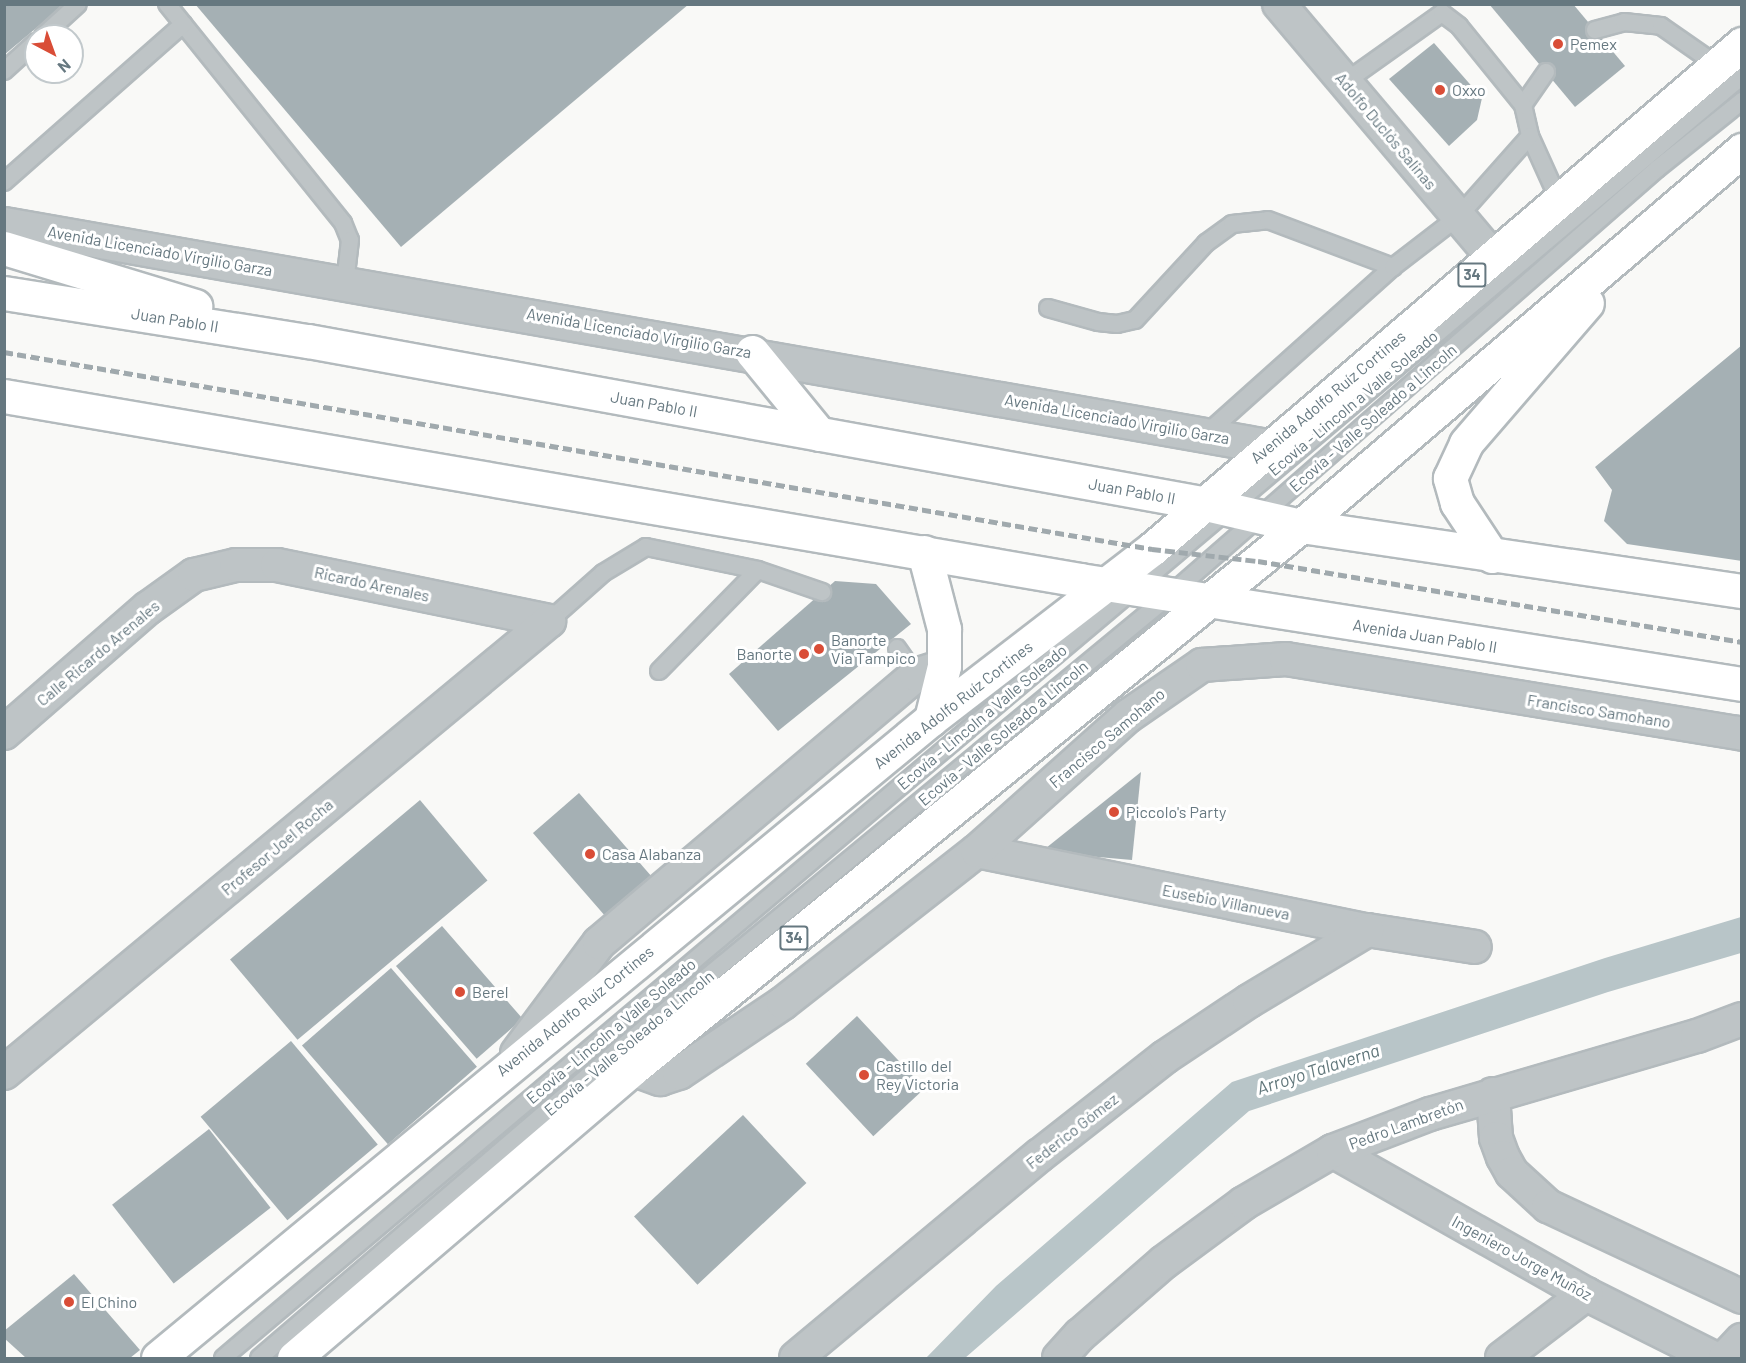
<!DOCTYPE html>
<meta charset="utf-8">
<style>
body{margin:0}
#map{position:relative;width:1746px;height:1363px;overflow:hidden;background:#f9f9f7;font-family:Barlow,sans-serif}
div>[style]{position:absolute}
[style*='--x']{left:calc(var(--x)*1px);top:calc(var(--y)*1px);width:calc(var(--w)*1px);rotate:calc(var(--a)*1deg)}
.water>*{inset:0;background:#b8c5c8}
.building>*{inset:0;background:#a5b0b4;transform-origin:0 0}
.roads{filter:drop-shadow(2px 0 #b3babd) drop-shadow(-2px 0 #b3babd) drop-shadow(0 2px #b3babd) drop-shadow(0 -2px #b3babd)}
.service>*{height:16px;margin:-8px;padding:0 8px;transform-origin:8px;border-radius:8px;background:#bec4c6}
.minor>*{height:32px;margin:-16px;padding:0 16px;transform-origin:16px;border-radius:16px;background:#bec4c6}
.tertiary>*{height:33px;margin:-16.5px;padding:0 16.5px;transform-origin:16.5px;border-radius:16.5px;background:#bec4c6}
.secondary>*{height:33px;margin:-16.5px;padding:0 16.5px;transform-origin:16.5px;border-radius:16.5px;background:#fff}
.primary>*{height:33px;margin:-16.5px;padding:0 16.5px;transform-origin:16.5px;border-radius:16.5px;background:#fff}
.rail>*{height:4.5px;margin-top:-2.25px;transform-origin:0;background:repeating-linear-gradient(90deg,#a0a9ad 0 9px,transparent 0 13.5px)}
.dots>*{width:16px;height:16px;translate:-50% -50%;box-sizing:border-box;border:3px solid #fff;border-radius:50%}
span{translate:-50% -50%;white-space:nowrap;text-align:center;line-height:1.15;-webkit-text-stroke:6px #fff;paint-order:stroke}
.shield-label span{padding:2px 4px;background:#fff;border:2px solid;border-radius:4px;-webkit-text-stroke-width:0}
.shield-label{font-size:15px;color:#667880;font-weight:700}
.poi-label{font-size:16px;color:#667880}
.left{translate:0 -50%;text-align:left}
.right{translate:-100% -50%;text-align:right}
.street-label{font-size:16px;color:#667880}
.water-label{font-size:18px;color:#60767a;font-style:italic}
.frame{position:absolute;inset:0;border:6px solid #667880;pointer-events:none}
.north{position:absolute;left:24px;top:24px;width:60px;height:60px;box-sizing:border-box;background:#fff;border:2px solid #c2c9cc;border-radius:50%;rotate:139deg;font-size:16px;font-weight:700;line-height:24px;text-align:center;color:#667880}
.north::after{content:'';display:block;margin:auto;width:21px;height:27px;background:#d94d37;clip-path:polygon(50% 0,100% 100%,50% 72%,0 100%)}
</style>
<div id="map">
<div class="water">
<div style="clip-path:polygon(1741px 917px,1741px 953px,1608px 992px,1249px 1111px,965px 1358px,926px 1358px,996px 1286px,1232px 1082px,1605px 958px)"></div>
</div>
<div class="building">
<div style="clip-path:polygon(4px 4px,65px 4px,4px 55px)"></div>
<div style="clip-path:polygon(195px 4px,689px 4px,401px 247px)"></div>
<div style="clip-path:polygon(1489px 4px,1573px 4px,1625px 66px,1575px 107px)"></div>
<div style="clip-path:polygon(1434px 43px,1482px 98px,1477px 120px,1449px 146px,1389px 79px)"></div>
<div style="clip-path:polygon(1742px 345px,1742px 561px,1627px 544px,1604px 521px,1612px 490px,1595px 467px)"></div>
<div style="clip-path:polygon(835px 581px,876px 584px,911px 624px,778px 731px,729px 674px)"></div>
<div style="clip-path:polygon(1141px 772px,1132px 860px,1041px 852px)"></div>
<div style="left:579px;top:793px;width:111px;height:61px;rotate:49deg"></div>
<div style="left:420px;top:800px;width:105px;height:248px;rotate:50deg"></div>
<div style="left:442px;top:926px;width:123px;height:61px;rotate:49deg"></div>
<div style="left:391px;top:968px;width:131px;height:118px;rotate:49deg"></div>
<div style="left:857px;top:1016px;width:99px;height:70px;rotate:47deg"></div>
<div style="left:291px;top:1041px;width:135px;height:118px;rotate:50deg"></div>
<div style="left:743px;top:1115px;width:93px;height:149px;rotate:47deg"></div>
<div style="left:209px;top:1129px;width:100px;height:123px;rotate:52deg"></div>
<div style="clip-path:polygon(74px 1274px,140px 1350px,130px 1358px,26px 1358px,4px 1338px,4px 1331px)"></div>
</div>
<div class="roads">
<div class="service">
<div style="--x:167;--y:4;--w:281;--a:51.2"></div>
<div style="--x:343;--y:223;--w:18;--a:68"></div>
<div style="--x:350;--y:240;--w:43;--a:96.6"></div>
<div style="--x:1595;--y:30;--w:30;--a:-15"></div>
<div style="--x:1624;--y:22;--w:37;--a:6"></div>
<div style="--x:1661;--y:26;--w:68;--a:34.9"></div>
<div style="--x:43;--y:36;--w:47;--a:-42.4"></div>
<div style="--x:4;--y:71;--w:43;--a:-42.2"></div>
<div style="--x:1546;--y:72;--w:40;--a:124.9"></div>
<div style="--x:1523;--y:105;--w:32;--a:77"></div>
<div style="--x:1530;--y:136;--w:68;--a:65.7"></div>
<div style="--x:1345;--y:82;--w:119;--a:-35.4"></div>
<div style="--x:1442;--y:13;--w:21;--a:37"></div>
<div style="--x:1459;--y:26;--w:102;--a:51"></div>
<div style="--x:4;--y:182;--w:239;--a:-41.4"></div>
<div style="--x:1048;--y:308;--w:52;--a:15.6"></div>
<div style="--x:1098;--y:322;--w:19;--a:6"></div>
<div style="--x:1117;--y:324;--w:18;--a:-13"></div>
<div style="--x:1135;--y:320;--w:105;--a:-47.3"></div>
<div style="--x:1206;--y:243;--w:32;--a:-36"></div>
<div style="--x:1232;--y:224;--w:36;--a:-6"></div>
<div style="--x:1268;--y:220;--w:134;--a:20.6"></div>
<div style="--x:1205;--y:435;--w:252;--a:-41.8"></div>
<div style="--x:1393;--y:267;--w:82;--a:-37.6"></div>
<div style="--x:1458;--y:217;--w:108;--a:-48.4"></div>
<div style="--x:549;--y:621;--w:72;--a:-41.6"></div>
<div style="--x:603;--y:573;--w:50;--a:-31.2"></div>
<div style="--x:646;--y:547;--w:114;--a:11.6"></div>
<div style="--x:758;--y:570;--w:68;--a:19"></div>
<div style="--x:897;--y:648;--w:33;--a:55"></div>
<div style="--x:659;--y:671;--w:141;--a:-45.6"></div>
<div style="--x:223;--y:1358;--w:1988;--a:-40.16"></div>
<div style="--x:259;--y:1358;--w:470;--a:-40.6"></div>
<div style="--x:616;--y:1052;--w:720;--a:-39.53"></div>
<div style="--x:1171;--y:594;--w:646;--a:-41.17"></div>
<div style="--x:1657;--y:169;--w:109;--a:-38.7"></div>
</div>
<div class="minor">
<div style="--x:1279;--y:4;--w:331;--a:49.8"></div>
<div style="--x:4;--y:733;--w:191;--a:-41"></div>
<div style="--x:148;--y:608;--w:57;--a:-35.7"></div>
<div style="--x:194;--y:575;--w:43;--a:-13.4"></div>
<div style="--x:236;--y:565;--w:41;--a:0"></div>
<div style="--x:277;--y:565;--w:278;--a:11.6"></div>
<div style="--x:977;--y:851;--w:398;--a:11.5"></div>
<div style="--x:1367;--y:930;--w:109;--a:8.9"></div>
<div style="--x:517;--y:1053;--w:137;--a:-53.3"></div>
<div style="--x:599;--y:943;--w:415;--a:-40.2"></div>
<div style="--x:916;--y:675;--w:29;--a:-18"></div>
<div style="--x:632;--y:1069;--w:30;--a:20"></div>
<div style="--x:660;--y:1079;--w:20;--a:-18"></div>
<div style="--x:679;--y:1073;--w:125;--a:-33.9"></div>
<div style="--x:783;--y:1003;--w:246;--a:-38.1"></div>
<div style="--x:977;--y:851;--w:203;--a:-41.8"></div>
<div style="--x:1128;--y:716;--w:90;--a:-34.6"></div>
<div style="--x:1202;--y:665;--w:84;--a:-4.1"></div>
<div style="--x:1286;--y:659;--w:462;--a:9.3"></div>
<div style="--x:4;--y:1073;--w:708;--a:-39.67"></div>
<div style="--x:1493;--y:1094;--w:44;--a:86.1"></div>
<div style="--x:1496;--y:1138;--w:20;--a:70"></div>
<div style="--x:1503;--y:1157;--w:18;--a:61"></div>
<div style="--x:1512;--y:1173;--w:49;--a:42.5"></div>
<div style="--x:1548;--y:1206;--w:214;--a:25.1"></div>
<div style="--x:1333;--y:1151;--w:291;--a:29.5"></div>
<div style="--x:1586;--y:1294;--w:143;--a:26.6"></div>
<div style="--x:796;--y:1358;--w:317;--a:-39.8"></div>
<div style="--x:1040;--y:1155;--w:159;--a:-38.1"></div>
<div style="--x:1165;--y:1057;--w:101;--a:-33.7"></div>
<div style="--x:1249;--y:1001;--w:138;--a:-31"></div>
<div style="--x:1059;--y:1358;--w:31;--a:-48"></div>
<div style="--x:1080;--y:1335;--w:111;--a:-41"></div>
<div style="--x:1164;--y:1262;--w:99;--a:-36.4"></div>
<div style="--x:1244;--y:1203;--w:103;--a:-30.3"></div>
<div style="--x:1333;--y:1151;--w:104;--a:-20.9"></div>
<div style="--x:1430;--y:1114;--w:278;--a:-16.3"></div>
<div style="--x:1697;--y:1036;--w:48;--a:-20.7"></div>
<div style="--x:1502;--y:1358;--w:106;--a:-37.3"></div>
<div style="--x:1725;--y:1358;--w:25;--a:-47"></div>
</div>
<div class="tertiary">
<div style="--x:4;--y:224;--w:1287;--a:9.97"></div>
</div>
<div class="secondary">
<div style="--x:4;--y:248;--w:200;--a:16.9"></div>
<div style="--x:4;--y:293;--w:308;--a:9"></div>
<div style="--x:308;--y:341;--w:908;--a:10.28"></div>
<div style="--x:1201;--y:503;--w:103;--a:13"></div>
<div style="--x:1301;--y:526;--w:446;--a:8.4"></div>
<div style="--x:752;--y:352;--w:106;--a:50.7"></div>
<div style="--x:4;--y:396;--w:1092;--a:9.7"></div>
<div style="--x:1080;--y:580;--w:670;--a:8.93"></div>
</div>
<div class="primary">
<div style="--x:924;--y:552;--w:80;--a:75.4"></div>
<div style="--x:944;--y:629;--w:37;--a:90"></div>
<div style="--x:944;--y:666;--w:55;--a:103.8"></div>
<div style="--x:1492;--y:556;--w:64;--a:-123.4"></div>
<div style="--x:1457;--y:503;--w:26;--a:-106"></div>
<div style="--x:1450;--y:478;--w:38;--a:-65"></div>
<div style="--x:1466;--y:443;--w:185;--a:-49.2"></div>
<div style="--x:158;--y:1358;--w:1003;--a:-39.58"></div>
<div style="--x:931;--y:719;--w:279;--a:-37.6"></div>
<div style="--x:1152;--y:549;--w:777;--a:-40.56"></div>
<div style="--x:294;--y:1358;--w:445;--a:-40.5"></div>
<div style="--x:632;--y:1069;--w:862;--a:-39.06"></div>
<div style="--x:1301;--y:526;--w:580;--a:-40.45"></div>
</div>
</div>
<div class="rail">
<div style="--x:4;--y:352;--w:1165;--a:9.74"></div>
<div style="--x:1152;--y:549;--w:107;--a:6.5"></div>
<div style="--x:1258;--y:561;--w:491;--a:9.5"></div>
</div>
<div class="dots">
<div style="left:1558px;top:44px;background:#d94d37"></div>
<div style="left:1440px;top:90px;background:#d94d37"></div>
<div style="left:819px;top:649px;background:#d94d37"></div>
<div style="left:804px;top:654px;background:#d94d37"></div>
<div style="left:1114px;top:812px;background:#d94d37"></div>
<div style="left:590px;top:854px;background:#d94d37"></div>
<div style="left:460px;top:992px;background:#d94d37"></div>
<div style="left:864px;top:1075px;background:#d94d37"></div>
<div style="left:69px;top:1302px;background:#d94d37"></div>
</div>
<div class="shield-label">
<span style="left:1472px;top:275px">34</span>
<span style="left:794px;top:938px">34</span>
</div>
<div class="poi-label">
<span class="left" style="left:1570px;top:44px">Pemex</span>
<span class="left" style="left:1452px;top:90px">Oxxo</span>
<span class="left" style="left:831px;top:649px">Banorte<br>Via Tampico</span>
<span class="right" style="left:792px;top:654px">Banorte</span>
<span class="left" style="left:1126px;top:812px">Piccolo's Party</span>
<span class="left" style="left:602px;top:854px">Casa Alabanza</span>
<span class="left" style="left:472px;top:992px">Berel</span>
<span class="left" style="left:876px;top:1075px">Castillo del<br>Rey Victoria</span>
<span class="left" style="left:81px;top:1302px">El Chino</span>
</div>
<div class="street-label">
<span style="left:1386px;top:131px;rotate:50deg">Adolfo Duclós Salinas</span>
<span style="left:160px;top:251px;rotate:10deg">Avenida Licenciado Virgilio Garza</span>
<span style="left:175px;top:320px;rotate:9deg">Juan Pablo II</span>
<span style="left:639px;top:333px;rotate:10deg">Avenida Licenciado Virgilio Garza</span>
<span style="left:1328px;top:397px;rotate:-40deg">Avenida Adolfo Ruíz Cortines</span>
<span style="left:1353px;top:403px;rotate:-40deg">Ecovía - Lincoln a Valle Soleado</span>
<span style="left:654px;top:404px;rotate:10deg">Juan Pablo II</span>
<span style="left:1373px;top:418px;rotate:-41deg">Ecovía - Valle Soleado a Lincoln</span>
<span style="left:1117px;top:419px;rotate:10deg">Avenida Licenciado Virgilio Garza</span>
<span style="left:1132px;top:491px;rotate:10deg">Juan Pablo II</span>
<span style="left:372px;top:584px;rotate:12deg">Ricardo Arenales</span>
<span style="left:1425px;top:636px;rotate:9deg">Avenida Juan Pablo II</span>
<span style="left:98px;top:653px;rotate:-40deg">Calle Ricardo Arenales</span>
<span style="left:953px;top:705px;rotate:-38deg">Avenida Adolfo Ruíz Cortines</span>
<span style="left:1599px;top:711px;rotate:9deg">Francisco Samohano</span>
<span style="left:982px;top:717px;rotate:-40deg">Ecovía - Lincoln a Valle Soleado</span>
<span style="left:1003px;top:733px;rotate:-40deg">Ecovía - Valle Soleado a Lincoln</span>
<span style="left:1107px;top:738px;rotate:-40deg">Francisco Samohano</span>
<span style="left:277px;top:847px;rotate:-40deg">Profesor Joel Rocha</span>
<span style="left:1226px;top:902px;rotate:11deg">Eusebio Villanueva</span>
<span style="left:575px;top:1011px;rotate:-39deg">Avenida Adolfo Ruíz Cortines</span>
<span style="left:611px;top:1031px;rotate:-40deg">Ecovía - Lincoln a Valle Soleado</span>
<span style="left:629px;top:1043px;rotate:-40deg">Ecovía - Valle Soleado a Lincoln</span>
<span style="left:1406px;top:1124px;rotate:-20deg">Pedro Lambretón</span>
<span style="left:1072px;top:1131px;rotate:-38deg">Federico Gómez</span>
<span style="left:1522px;top:1258px;rotate:29deg">Ingeniero Jorge Muñóz</span>
</div>
<div class="water-label">
<span style="left:1318px;top:1069px;rotate:-18deg">Arroyo Talaverna</span>
</div>
<div class="frame"></div>
<div class="north">N</div>
</div>
